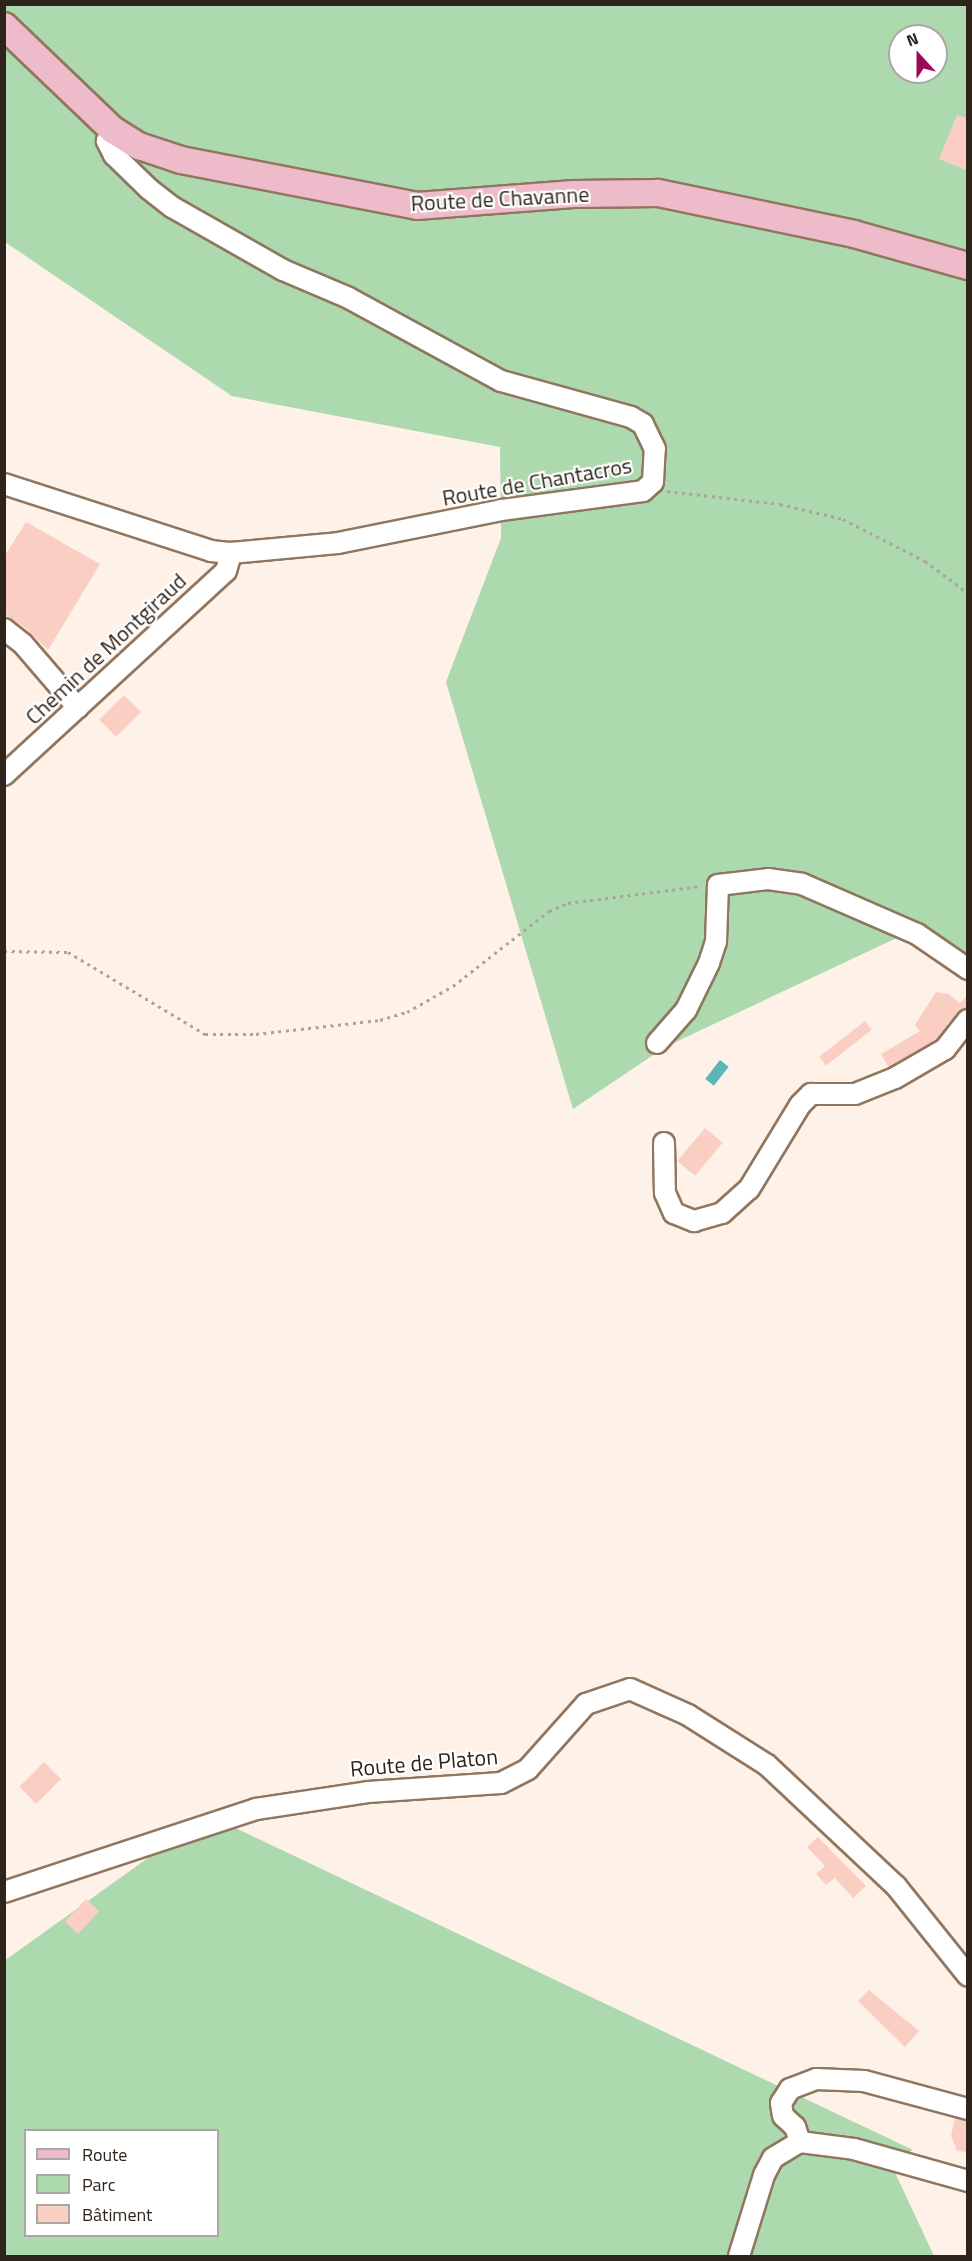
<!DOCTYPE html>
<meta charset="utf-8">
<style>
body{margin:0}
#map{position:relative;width:972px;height:2261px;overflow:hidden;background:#fef1e7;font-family:"Titillium Web",sans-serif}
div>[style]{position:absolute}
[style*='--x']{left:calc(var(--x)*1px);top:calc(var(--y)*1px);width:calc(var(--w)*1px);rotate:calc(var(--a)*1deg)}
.green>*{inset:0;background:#add9af}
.water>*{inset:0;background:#59b7b7;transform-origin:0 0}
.building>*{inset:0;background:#fbcec3;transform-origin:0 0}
.path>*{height:3px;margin-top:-1.5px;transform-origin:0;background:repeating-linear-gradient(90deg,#afa399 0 3px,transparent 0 7.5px)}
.roads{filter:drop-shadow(2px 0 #91765f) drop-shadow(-2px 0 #91765f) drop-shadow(0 2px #91765f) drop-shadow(0 -2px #91765f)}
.minor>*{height:20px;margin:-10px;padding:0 10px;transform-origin:10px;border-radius:10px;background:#fff}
.major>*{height:26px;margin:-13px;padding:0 13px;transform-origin:13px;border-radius:13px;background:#edbbca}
span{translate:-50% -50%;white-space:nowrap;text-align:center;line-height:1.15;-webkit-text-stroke:4.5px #fff;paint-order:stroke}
.street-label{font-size:22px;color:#2f241b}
.frame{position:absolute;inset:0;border:6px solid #2f241b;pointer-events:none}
.legend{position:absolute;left:24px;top:2129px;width:195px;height:108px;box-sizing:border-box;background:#fff;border:2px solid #aca7a4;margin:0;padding:8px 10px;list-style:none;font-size:18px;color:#2f241b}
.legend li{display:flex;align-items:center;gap:12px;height:30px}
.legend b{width:30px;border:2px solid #aca7a4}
.north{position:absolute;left:888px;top:24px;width:60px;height:60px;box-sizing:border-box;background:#fff;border:2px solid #aca7a4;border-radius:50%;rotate:339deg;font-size:16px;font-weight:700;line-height:24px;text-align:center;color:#2f241b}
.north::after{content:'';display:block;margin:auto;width:21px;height:27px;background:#9c0956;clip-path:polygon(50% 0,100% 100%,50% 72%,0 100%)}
</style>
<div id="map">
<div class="green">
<div style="clip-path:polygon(evenodd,4px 5px,967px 5px,967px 955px,935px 932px,920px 927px,665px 1047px,573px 1109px,446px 682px,501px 538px,500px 447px,232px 396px,5px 242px,4px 5px,900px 36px,936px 36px,936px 72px,900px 72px,900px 36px)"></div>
<div style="clip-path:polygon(evenodd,208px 1815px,913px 2150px,891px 2164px,934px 2256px,5px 2256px,4px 1961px,208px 1815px,26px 2130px,218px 2130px,218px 2236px,26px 2236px,26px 2130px)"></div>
</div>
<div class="water">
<div style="left:720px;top:1060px;width:11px;height:24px;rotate:38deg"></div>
</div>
<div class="building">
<div style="clip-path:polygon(957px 115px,968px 118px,968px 171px,939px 159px)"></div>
<div style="clip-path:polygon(26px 522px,100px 564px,48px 650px,26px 628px,4px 614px,4px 557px)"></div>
<div style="left:124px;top:695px;width:24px;height:35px;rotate:45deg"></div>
<div style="clip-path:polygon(936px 992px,949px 994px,960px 1003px,968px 995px,968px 1008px,949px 1022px,937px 1040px,889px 1068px,881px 1054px,920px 1031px,915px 1025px)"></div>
<div style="left:865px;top:1021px;width:11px;height:58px;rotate:52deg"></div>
<div style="left:705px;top:1128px;width:23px;height:43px;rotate:40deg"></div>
<div style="left:44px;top:1762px;width:24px;height:35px;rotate:45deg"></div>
<div style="clip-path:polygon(818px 1837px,866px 1886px,853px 1898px,835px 1878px,826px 1885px,816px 1874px,825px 1866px,807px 1847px)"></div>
<div style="left:86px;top:1899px;width:18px;height:31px;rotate:43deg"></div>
<div style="clip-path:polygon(869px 1990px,919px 2031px,905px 2047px,858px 2001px)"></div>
<div style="clip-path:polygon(955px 2118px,968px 2121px,968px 2152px,957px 2151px,951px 2136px)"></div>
</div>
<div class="path">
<div style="--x:667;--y:491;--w:114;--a:6.6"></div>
<div style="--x:780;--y:504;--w:65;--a:13.4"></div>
<div style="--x:843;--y:519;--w:92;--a:27.1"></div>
<div style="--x:925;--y:561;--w:54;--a:36.7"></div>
<div style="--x:4;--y:951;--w:64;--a:0.9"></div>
<div style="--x:68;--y:952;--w:160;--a:30.9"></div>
<div style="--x:205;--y:1034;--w:51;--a:0"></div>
<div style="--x:256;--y:1034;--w:125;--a:-6.4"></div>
<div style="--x:380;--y:1020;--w:28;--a:-17"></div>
<div style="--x:407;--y:1012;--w:53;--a:-29.5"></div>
<div style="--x:453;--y:986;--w:122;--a:-38"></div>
<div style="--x:549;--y:911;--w:21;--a:-23"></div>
<div style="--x:568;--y:903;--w:134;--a:-7.3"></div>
</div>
<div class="roads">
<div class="minor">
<div style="--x:4;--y:484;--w:218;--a:17.9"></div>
<div style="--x:211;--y:551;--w:20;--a:6"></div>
<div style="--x:231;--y:553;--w:107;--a:-5.3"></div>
<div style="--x:338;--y:543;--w:166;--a:-11.4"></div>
<div style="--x:501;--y:510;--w:143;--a:-7.6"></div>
<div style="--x:643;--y:491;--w:13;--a:-42"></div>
<div style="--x:653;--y:482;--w:33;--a:-87"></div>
<div style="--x:655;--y:449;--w:28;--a:-116"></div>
<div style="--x:643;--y:424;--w:14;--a:-150"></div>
<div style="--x:631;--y:417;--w:135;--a:-164.5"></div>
<div style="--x:501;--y:381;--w:173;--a:-151.4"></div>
<div style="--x:349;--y:298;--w:72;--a:-157"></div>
<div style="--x:283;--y:270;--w:128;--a:-150.4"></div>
<div style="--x:172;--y:207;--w:29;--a:-142"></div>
<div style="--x:149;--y:189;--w:49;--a:-135.8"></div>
<div style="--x:114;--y:155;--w:16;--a:-117"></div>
<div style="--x:107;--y:141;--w:13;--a:-61"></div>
<div style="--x:4;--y:629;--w:24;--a:38"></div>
<div style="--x:23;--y:644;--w:84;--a:49.3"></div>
<div style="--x:4;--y:775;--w:301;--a:-42.6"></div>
<div style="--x:226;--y:571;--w:19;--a:-74"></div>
<div style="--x:657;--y:1043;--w:44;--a:-48.7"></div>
<div style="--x:686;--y:1010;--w:52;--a:-63.9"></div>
<div style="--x:709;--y:963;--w:22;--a:-72"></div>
<div style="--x:716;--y:942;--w:57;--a:-88"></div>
<div style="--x:718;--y:885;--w:50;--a:-6.8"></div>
<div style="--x:768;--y:879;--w:34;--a:8"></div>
<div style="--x:802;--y:884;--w:125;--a:23.5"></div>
<div style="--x:917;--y:934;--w:62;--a:34.5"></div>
<div style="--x:664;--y:1143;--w:50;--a:88.9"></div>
<div style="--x:665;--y:1193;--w:22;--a:66"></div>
<div style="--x:674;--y:1213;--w:22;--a:22"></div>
<div style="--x:694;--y:1221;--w:29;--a:-16"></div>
<div style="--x:722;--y:1213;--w:36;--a:-42"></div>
<div style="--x:749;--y:1189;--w:98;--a:-58.7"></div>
<div style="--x:800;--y:1105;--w:16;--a:-45"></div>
<div style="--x:811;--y:1094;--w:44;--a:0"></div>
<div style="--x:855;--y:1094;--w:43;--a:-21.8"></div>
<div style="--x:895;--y:1078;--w:58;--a:-30.1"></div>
<div style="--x:945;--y:1049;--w:37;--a:-52"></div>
<div style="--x:4;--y:1892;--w:265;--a:-18.2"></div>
<div style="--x:256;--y:1809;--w:113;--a:-8.6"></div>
<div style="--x:368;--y:1792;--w:133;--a:-3.9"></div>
<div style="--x:501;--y:1783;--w:30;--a:-27"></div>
<div style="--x:528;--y:1769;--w:87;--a:-48.3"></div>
<div style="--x:586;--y:1704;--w:46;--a:-18.8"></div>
<div style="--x:630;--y:1689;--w:64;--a:24.1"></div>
<div style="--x:688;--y:1715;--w:93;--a:32.3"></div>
<div style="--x:767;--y:1765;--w:177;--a:43.2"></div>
<div style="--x:896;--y:1886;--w:115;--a:51.3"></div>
<div style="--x:800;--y:2142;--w:16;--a:-108"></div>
<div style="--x:795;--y:2127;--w:16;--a:-137"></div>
<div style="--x:783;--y:2116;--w:13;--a:-99"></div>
<div style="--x:781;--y:2103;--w:17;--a:-57"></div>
<div style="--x:790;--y:2089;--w:28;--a:-21"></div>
<div style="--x:816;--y:2079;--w:48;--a:2.4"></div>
<div style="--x:864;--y:2081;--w:108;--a:15.1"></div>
<div style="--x:739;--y:2256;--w:85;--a:-72.8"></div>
<div style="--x:764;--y:2175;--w:19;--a:-62"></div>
<div style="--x:773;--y:2158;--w:31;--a:-31"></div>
<div style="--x:800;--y:2142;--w:54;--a:7.4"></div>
<div style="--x:854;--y:2149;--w:118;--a:15.7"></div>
</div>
<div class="major">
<div style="--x:4;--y:26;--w:151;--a:43.7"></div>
<div style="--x:113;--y:130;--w:31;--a:32"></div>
<div style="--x:139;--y:146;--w:44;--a:18.4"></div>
<div style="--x:181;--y:160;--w:240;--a:11"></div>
<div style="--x:417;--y:206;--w:157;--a:-4.4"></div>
<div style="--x:574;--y:194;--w:84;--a:-0.7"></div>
<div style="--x:658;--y:193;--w:200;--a:11.8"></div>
<div style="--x:854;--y:234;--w:118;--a:15.7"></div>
</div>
</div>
<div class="street-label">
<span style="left:500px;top:199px;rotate:-3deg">Route de Chavanne</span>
<span style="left:537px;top:482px;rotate:-10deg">Route de Chantacros</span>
<span style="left:106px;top:649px;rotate:-43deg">Chemin de Montgiraud</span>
<span style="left:424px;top:1763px;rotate:-5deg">Route de Platon</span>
</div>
<div class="frame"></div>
<ul class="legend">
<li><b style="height:8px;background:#edbbca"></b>Route</li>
<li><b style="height:16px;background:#add9af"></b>Parc</li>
<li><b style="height:16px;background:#fbcec3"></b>Bâtiment</li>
</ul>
<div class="north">N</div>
</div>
